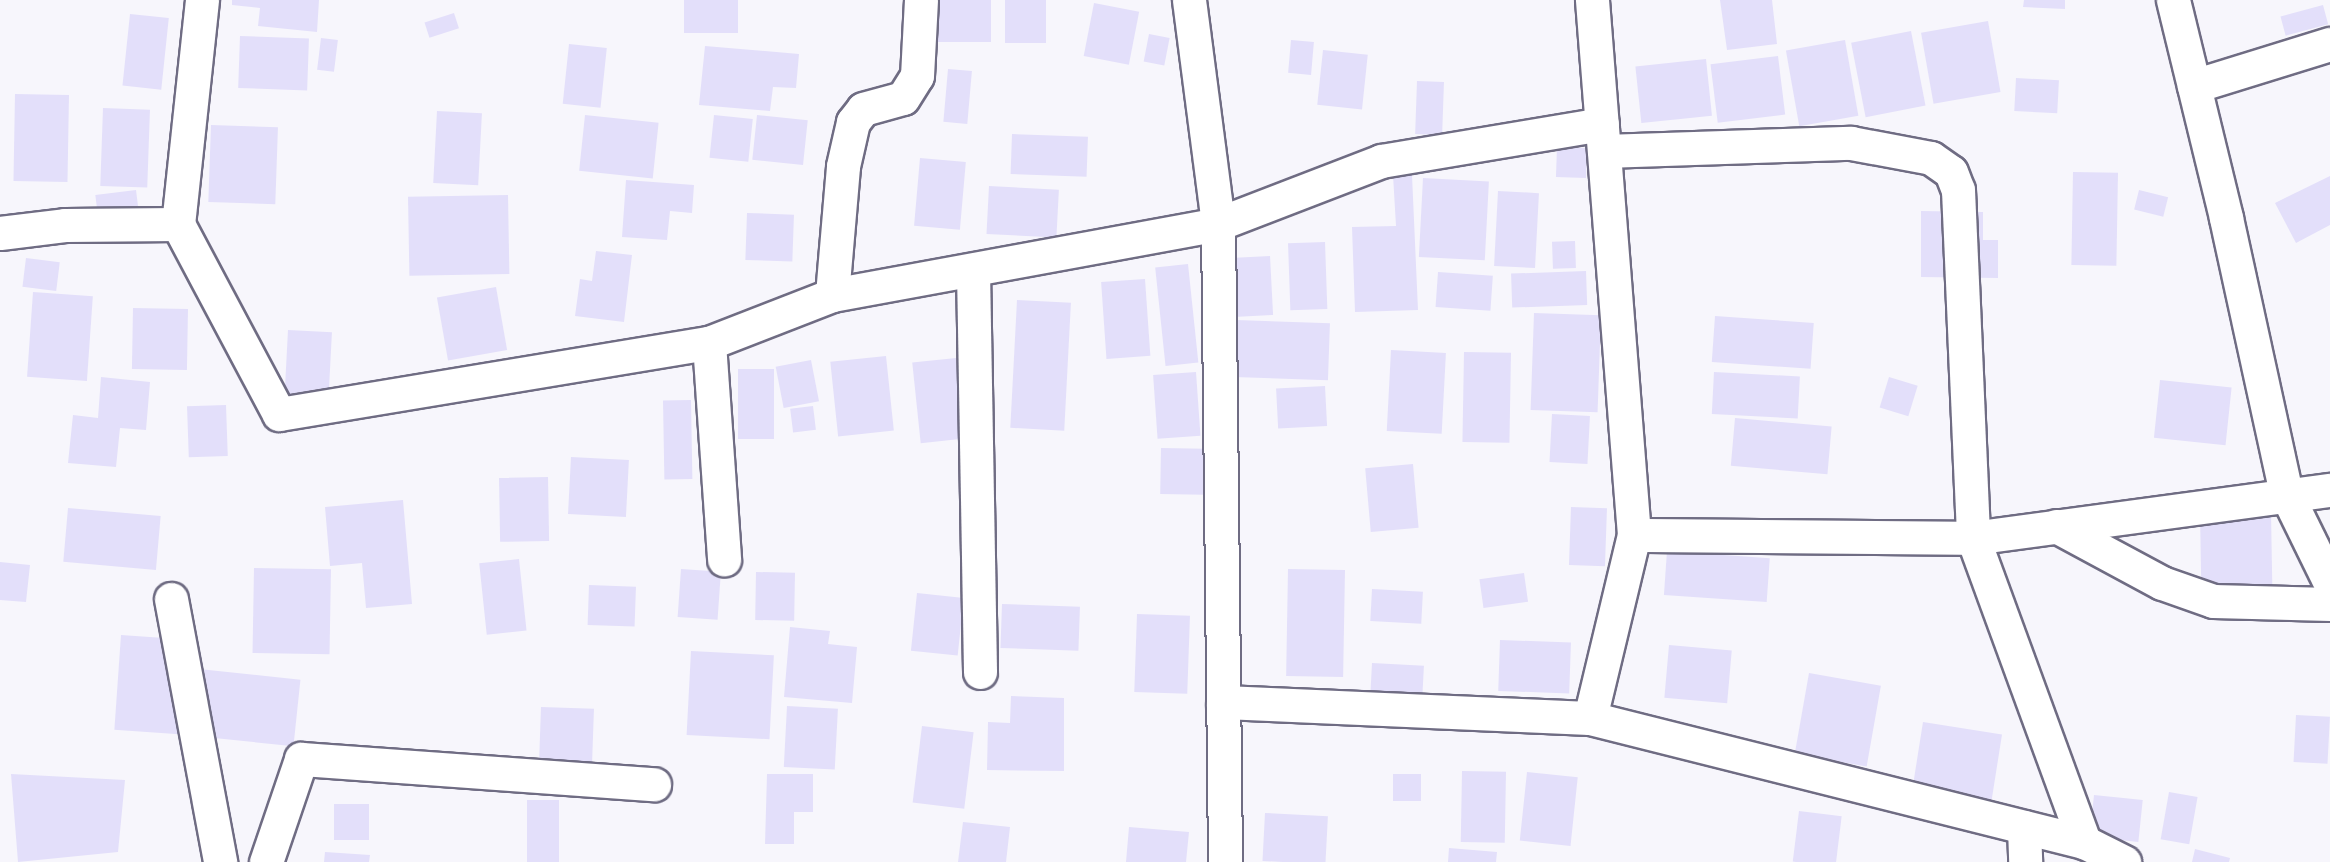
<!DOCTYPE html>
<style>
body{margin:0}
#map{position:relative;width:2330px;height:862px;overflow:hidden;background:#f7f6fc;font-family:Signika,sans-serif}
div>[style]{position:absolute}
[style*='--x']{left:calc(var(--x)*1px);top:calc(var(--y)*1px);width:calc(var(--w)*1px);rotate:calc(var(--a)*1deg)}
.building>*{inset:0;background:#e3dffa;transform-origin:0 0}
.roads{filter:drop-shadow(2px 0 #6f6c83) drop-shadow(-2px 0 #6f6c83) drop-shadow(0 2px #6f6c83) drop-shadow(0 -2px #6f6c83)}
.minor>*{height:33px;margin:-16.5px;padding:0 16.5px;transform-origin:16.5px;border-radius:16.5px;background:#fff}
span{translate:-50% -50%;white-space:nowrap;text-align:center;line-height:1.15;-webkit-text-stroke:5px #fff;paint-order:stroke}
</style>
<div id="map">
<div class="building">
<div style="clip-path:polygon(232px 0,319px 0,317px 32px,258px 26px,260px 8px,232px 5px)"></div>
<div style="left:684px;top:0;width:54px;height:33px"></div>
<div style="left:934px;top:0;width:57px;height:42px"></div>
<div style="left:1005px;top:0;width:41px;height:43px"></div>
<div style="clip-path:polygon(1720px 0,1772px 0,1777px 44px,1727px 50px)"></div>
<div style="clip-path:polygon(2024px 0,2065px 0,2065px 9px,2023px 7px)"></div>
<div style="left:1094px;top:3px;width:46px;height:54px;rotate:11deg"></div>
<div style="left:2323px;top:5px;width:20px;height:44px;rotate:75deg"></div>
<div style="left:454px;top:13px;width:16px;height:31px;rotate:72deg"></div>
<div style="left:130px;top:14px;width:39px;height:72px;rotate:6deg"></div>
<div style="left:1988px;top:21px;width:72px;height:68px;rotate:80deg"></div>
<div style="left:1911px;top:31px;width:76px;height:61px;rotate:79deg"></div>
<div style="left:1149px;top:34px;width:21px;height:28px;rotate:11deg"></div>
<div style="left:240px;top:36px;width:69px;height:52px;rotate:2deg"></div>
<div style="left:321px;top:38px;width:17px;height:32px;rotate:7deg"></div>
<div style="left:1291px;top:40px;width:23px;height:33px;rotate:5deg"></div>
<div style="left:1845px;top:40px;width:77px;height:60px;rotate:80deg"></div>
<div style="left:569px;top:44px;width:38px;height:60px;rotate:6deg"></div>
<div style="clip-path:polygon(705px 46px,799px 54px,796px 88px,773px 87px,770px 111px,699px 105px)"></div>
<div style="left:1323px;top:50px;width:45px;height:55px;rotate:6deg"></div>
<div style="left:1778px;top:56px;width:59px;height:68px;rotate:83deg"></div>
<div style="left:1706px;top:59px;width:57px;height:71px;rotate:84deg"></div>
<div style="left:948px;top:69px;width:24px;height:53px;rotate:5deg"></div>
<div style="left:2016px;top:78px;width:43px;height:33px;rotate:3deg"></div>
<div style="left:1417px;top:81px;width:27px;height:53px;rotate:2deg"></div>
<div style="left:15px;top:94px;width:54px;height:87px;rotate:1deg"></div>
<div style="left:103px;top:108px;width:47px;height:78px;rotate:2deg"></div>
<div style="left:437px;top:111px;width:45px;height:72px;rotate:3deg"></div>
<div style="left:585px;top:115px;width:74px;height:56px;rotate:6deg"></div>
<div style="left:714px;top:115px;width:39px;height:43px;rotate:6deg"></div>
<div style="left:757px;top:115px;width:51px;height:45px;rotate:6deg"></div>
<div style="left:211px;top:125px;width:67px;height:77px;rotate:2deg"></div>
<div style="left:1012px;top:134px;width:76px;height:40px;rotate:2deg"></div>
<div style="left:1557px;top:147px;width:30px;height:30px;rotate:2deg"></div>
<div style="left:920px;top:158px;width:46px;height:68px;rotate:5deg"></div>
<div style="left:2073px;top:172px;width:45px;height:93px;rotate:1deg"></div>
<div style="clip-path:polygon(1393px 175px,1412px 175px,1418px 310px,1355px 312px,1352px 227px,1396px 226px)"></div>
<div style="clip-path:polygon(2330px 176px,2330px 225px,2296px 243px,2275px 203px)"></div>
<div style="left:1423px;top:178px;width:66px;height:79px;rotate:3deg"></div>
<div style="clip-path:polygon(626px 180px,694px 185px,692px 213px,670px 211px,667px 240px,622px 237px)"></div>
<div style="left:989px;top:186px;width:70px;height:48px;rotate:3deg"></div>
<div style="left:136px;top:190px;width:23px;height:41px;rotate:83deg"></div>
<div style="left:2139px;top:190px;width:30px;height:20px;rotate:14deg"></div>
<div style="left:1498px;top:191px;width:41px;height:75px;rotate:3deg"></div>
<div style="left:508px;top:195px;width:79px;height:100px;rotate:89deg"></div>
<div style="clip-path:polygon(1921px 211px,1983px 212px,1983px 240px,1998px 240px,1998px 278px,1921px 277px)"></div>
<div style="left:747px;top:213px;width:47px;height:47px;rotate:2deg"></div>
<div style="left:1575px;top:241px;width:27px;height:23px;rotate:88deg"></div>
<div style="left:1325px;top:242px;width:67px;height:37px;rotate:88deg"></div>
<div style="clip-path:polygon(596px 251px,632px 255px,624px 322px,575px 316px,580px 279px,592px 281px)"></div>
<div style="left:1270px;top:256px;width:59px;height:49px;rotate:87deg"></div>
<div style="left:26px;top:258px;width:34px;height:29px;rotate:7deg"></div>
<div style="left:1188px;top:264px;width:99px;height:33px;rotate:84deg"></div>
<div style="left:1586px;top:271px;width:34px;height:75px;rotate:88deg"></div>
<div style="left:1438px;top:272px;width:55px;height:35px;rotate:4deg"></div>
<div style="left:1145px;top:279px;width:77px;height:44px;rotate:86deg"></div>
<div style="left:496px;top:287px;width:64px;height:60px;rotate:80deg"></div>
<div style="left:33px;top:292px;width:60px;height:85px;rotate:4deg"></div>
<div style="left:1017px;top:300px;width:54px;height:128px;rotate:3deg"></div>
<div style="left:133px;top:308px;width:55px;height:61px;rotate:1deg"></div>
<div style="left:1534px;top:313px;width:67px;height:97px;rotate:2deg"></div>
<div style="left:1715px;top:316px;width:99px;height:46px;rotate:4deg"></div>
<div style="left:1236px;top:320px;width:94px;height:57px;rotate:2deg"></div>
<div style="left:288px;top:330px;width:44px;height:79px;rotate:3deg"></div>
<div style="left:1391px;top:350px;width:55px;height:81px;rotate:3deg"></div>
<div style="left:1464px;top:352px;width:47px;height:90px;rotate:1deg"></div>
<div style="left:886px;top:356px;width:75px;height:56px;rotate:84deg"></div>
<div style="left:956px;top:358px;width:81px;height:44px;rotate:84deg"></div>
<div style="left:811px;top:360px;width:42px;height:36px;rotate:79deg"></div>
<div style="left:738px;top:369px;width:36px;height:70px"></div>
<div style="left:1196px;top:372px;width:64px;height:43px;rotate:86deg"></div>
<div style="left:1714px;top:372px;width:86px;height:42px;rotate:3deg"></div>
<div style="clip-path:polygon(101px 377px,150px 382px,146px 430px,120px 428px,116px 467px,68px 463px,73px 415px,98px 418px)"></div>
<div style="left:1889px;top:377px;width:30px;height:32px;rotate:17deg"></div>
<div style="left:2160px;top:380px;width:72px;height:58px;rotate:6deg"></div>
<div style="left:1325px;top:386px;width:40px;height:49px;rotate:87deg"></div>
<div style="left:691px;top:400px;width:79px;height:28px;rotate:89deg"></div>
<div style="left:226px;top:405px;width:51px;height:39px;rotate:88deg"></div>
<div style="left:813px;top:406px;width:24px;height:23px;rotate:83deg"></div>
<div style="left:1552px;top:414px;width:38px;height:48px;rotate:3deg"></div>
<div style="left:1735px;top:418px;width:97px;height:48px;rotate:5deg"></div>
<div style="left:1161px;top:448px;width:44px;height:46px;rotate:1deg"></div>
<div style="left:571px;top:457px;width:58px;height:57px;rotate:3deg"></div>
<div style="left:1413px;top:464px;width:64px;height:48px;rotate:85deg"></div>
<div style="left:548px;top:477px;width:64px;height:49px;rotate:89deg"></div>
<div style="clip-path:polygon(403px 500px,412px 604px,366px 608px,362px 563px,330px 566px,325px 507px)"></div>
<div style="left:1571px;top:507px;width:36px;height:58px;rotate:2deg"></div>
<div style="left:68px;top:508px;width:93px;height:54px;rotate:5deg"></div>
<div style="left:2271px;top:512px;width:74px;height:71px;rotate:89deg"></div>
<div style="left:1667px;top:551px;width:103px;height:44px;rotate:4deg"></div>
<div style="left:519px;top:559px;width:72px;height:40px;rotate:84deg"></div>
<div style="clip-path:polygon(0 562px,30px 565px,26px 602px,0 600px)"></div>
<div style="left:254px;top:568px;width:77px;height:85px;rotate:1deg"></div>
<div style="left:681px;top:569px;width:40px;height:48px;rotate:4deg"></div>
<div style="left:1288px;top:569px;width:57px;height:107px;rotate:1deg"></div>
<div style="left:756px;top:572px;width:39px;height:48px;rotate:1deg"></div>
<div style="left:1524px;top:573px;width:29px;height:45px;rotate:82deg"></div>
<div style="left:589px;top:585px;width:47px;height:40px;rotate:2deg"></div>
<div style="left:1372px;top:589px;width:51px;height:32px;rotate:3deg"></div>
<div style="left:917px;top:593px;width:47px;height:58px;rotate:6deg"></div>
<div style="left:1002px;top:604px;width:78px;height:44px;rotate:2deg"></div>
<div style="left:1137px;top:614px;width:53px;height:78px;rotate:2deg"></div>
<div style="clip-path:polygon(790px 627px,830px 631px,828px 644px,857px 647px,852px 703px,784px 697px)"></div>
<div style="left:121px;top:635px;width:72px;height:95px;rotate:4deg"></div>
<div style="left:1500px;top:640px;width:71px;height:51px;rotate:2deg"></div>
<div style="left:1669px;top:645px;width:63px;height:53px;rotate:5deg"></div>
<div style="left:691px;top:651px;width:83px;height:84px;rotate:3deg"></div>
<div style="left:1372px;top:663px;width:52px;height:52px;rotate:3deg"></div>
<div style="left:199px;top:669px;width:102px;height:67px;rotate:6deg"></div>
<div style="left:1809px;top:673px;width:73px;height:82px;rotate:10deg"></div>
<div style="clip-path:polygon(1011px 696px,1064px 698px,1064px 771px,987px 770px,988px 722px,1010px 723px)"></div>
<div style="left:787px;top:706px;width:51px;height:61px;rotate:3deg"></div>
<div style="left:541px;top:707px;width:53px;height:55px;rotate:2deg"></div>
<div style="left:2296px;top:715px;width:34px;height:47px;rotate:3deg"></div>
<div style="left:1923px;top:722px;width:80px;height:71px;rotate:9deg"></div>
<div style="left:922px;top:726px;width:52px;height:77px;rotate:7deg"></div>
<div style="left:1462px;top:771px;width:44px;height:71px;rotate:1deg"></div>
<div style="left:1527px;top:772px;width:51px;height:69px;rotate:6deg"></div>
<div style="clip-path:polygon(11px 774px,125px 780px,118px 852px,18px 862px)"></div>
<div style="clip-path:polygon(767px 774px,813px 774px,813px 812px,794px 812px,794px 844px,765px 844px)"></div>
<div style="left:1393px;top:774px;width:28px;height:27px"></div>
<div style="left:2169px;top:792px;width:29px;height:48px;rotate:10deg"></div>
<div style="left:2094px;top:795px;width:49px;height:42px;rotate:6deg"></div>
<div style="left:527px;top:800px;width:32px;height:62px"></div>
<div style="left:334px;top:804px;width:35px;height:36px"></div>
<div style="left:1799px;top:811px;width:43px;height:51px;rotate:7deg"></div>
<div style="left:1265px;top:813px;width:63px;height:48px;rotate:3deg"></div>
<div style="clip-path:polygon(963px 822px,1010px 827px,1006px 862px,958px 862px)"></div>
<div style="clip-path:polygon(1129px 827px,1189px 832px,1186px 862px,1126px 862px)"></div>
<div style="clip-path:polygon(1449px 848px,1497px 852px,1496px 862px,1448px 862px)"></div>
<div style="clip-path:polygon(2195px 849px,2230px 858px,2229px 862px,2192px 862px)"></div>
<div style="clip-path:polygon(325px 852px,370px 855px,369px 862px,324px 862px)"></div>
</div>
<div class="roads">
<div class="minor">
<div style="--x:202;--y:0;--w:225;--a:96.1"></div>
<div style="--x:178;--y:224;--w:215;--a:62"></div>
<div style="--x:279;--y:414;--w:436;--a:-9.4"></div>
<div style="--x:709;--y:343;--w:132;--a:-21.3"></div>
<div style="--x:832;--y:295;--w:392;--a:-10.4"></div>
<div style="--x:1218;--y:224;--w:175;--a:-21.1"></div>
<div style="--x:1381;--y:161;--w:224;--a:-9.5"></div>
<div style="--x:1189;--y:0;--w:226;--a:82.6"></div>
<div style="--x:1218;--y:224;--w:638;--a:89.37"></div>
<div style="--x:2173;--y:0;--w:224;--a:76.3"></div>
<div style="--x:2226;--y:218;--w:281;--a:77.7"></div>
<div style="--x:2286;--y:493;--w:100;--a:63.9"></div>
<div style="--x:2194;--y:86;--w:142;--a:-17.2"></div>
<div style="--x:1604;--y:151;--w:247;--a:-1.9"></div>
<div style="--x:1851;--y:143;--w:81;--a:10.6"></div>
<div style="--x:1931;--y:158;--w:24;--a:35"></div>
<div style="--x:1951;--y:172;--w:19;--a:69"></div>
<div style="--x:1958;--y:190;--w:348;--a:87.5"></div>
<div style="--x:1973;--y:538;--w:324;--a:69.9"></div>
<div style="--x:2084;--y:842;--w:45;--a:26.6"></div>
<div style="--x:0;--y:233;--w:65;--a:-7"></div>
<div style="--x:65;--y:225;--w:113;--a:-0.5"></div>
<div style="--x:973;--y:270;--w:402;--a:89"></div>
<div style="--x:832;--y:295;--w:129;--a:-85.1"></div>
<div style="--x:843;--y:166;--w:45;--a:-77.2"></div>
<div style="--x:853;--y:122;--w:16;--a:-52"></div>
<div style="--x:863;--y:109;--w:41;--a:-15.4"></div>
<div style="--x:903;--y:98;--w:26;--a:-58"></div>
<div style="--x:917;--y:76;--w:76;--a:-87"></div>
<div style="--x:709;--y:343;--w:217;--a:86"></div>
<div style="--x:2056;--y:526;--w:120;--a:28.3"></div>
<div style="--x:2162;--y:583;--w:54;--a:19.4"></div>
<div style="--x:2213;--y:601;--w:117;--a:1.5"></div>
<div style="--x:1634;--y:535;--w:339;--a:0.5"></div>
<div style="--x:1973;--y:538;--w:360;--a:-7.7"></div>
<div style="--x:171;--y:599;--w:268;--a:79.4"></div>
<div style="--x:1223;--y:702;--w:367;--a:2.5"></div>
<div style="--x:1590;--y:718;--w:509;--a:14.09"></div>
<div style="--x:1590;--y:718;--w:188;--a:-76.5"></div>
<div style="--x:1634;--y:535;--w:537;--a:-94.49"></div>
<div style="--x:2024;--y:827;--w:35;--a:88"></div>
<div style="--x:266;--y:862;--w:109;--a:-71.2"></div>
<div style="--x:301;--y:759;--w:354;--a:4.1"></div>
</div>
</div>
</div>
